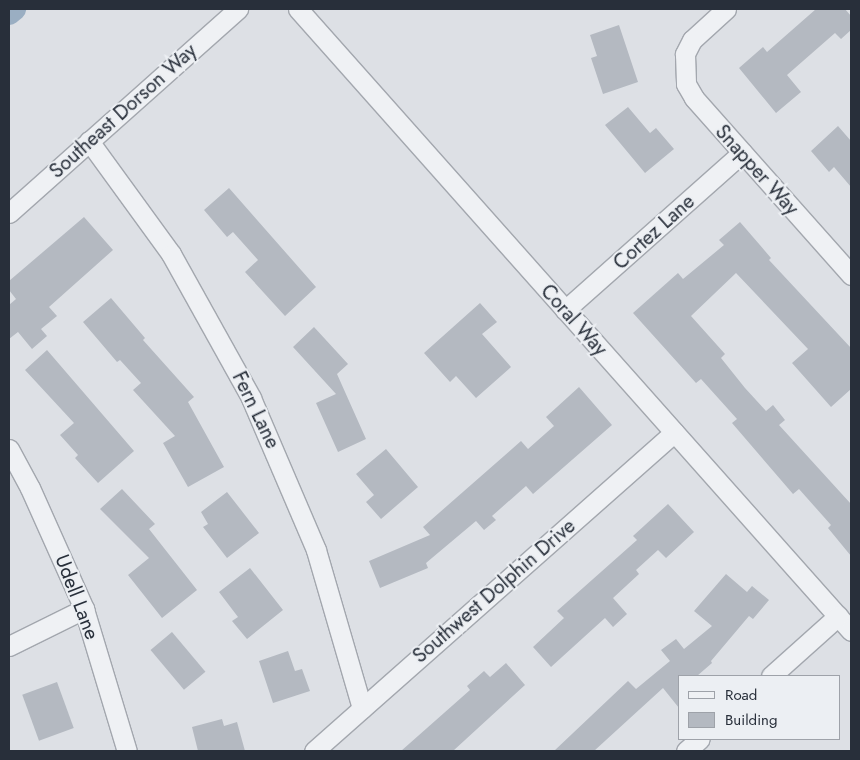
<!DOCTYPE html>
<style>
body{margin:0}
#map{position:relative;width:860px;height:760px;overflow:hidden;background:#dde0e5;font-family:Jost,sans-serif}
div>[style]{position:absolute}
[style*='--x']{left:calc(var(--x)*1px);top:calc(var(--y)*1px);width:calc(var(--w)*1px);rotate:calc(var(--a)*1deg)}
.canal>*{height:21px;margin:-10.5px;padding:0 10.5px;transform-origin:10.5px;border-radius:10.5px;background:#9aaec2}
.building>*{inset:0;background:#b4b9c1;transform-origin:0 0}
.roads{filter:drop-shadow(1px 0 #a3a7ae) drop-shadow(-1px 0 #a3a7ae) drop-shadow(0 1px #a3a7ae) drop-shadow(0 -1px #a3a7ae)}
.street>*{height:19px;margin:-9.5px;padding:0 9.5px;transform-origin:9.5px;border-radius:9.5px;background:#eff1f4}
span{translate:-50% -50%;white-space:nowrap;text-align:center;line-height:1.15;-webkit-text-stroke:4px #eceff3;paint-order:stroke}
.street-label{font-size:20px;color:#282f3a}
.frame{position:absolute;inset:0;border:10px solid #282f3a;pointer-events:none}
.legend{position:absolute;left:678px;top:675px;width:162px;height:65px;box-sizing:border-box;background:#eceff3;border:1px solid #9ea2a9;margin:0;padding:6px 9px;list-style:none;font-size:15px;color:#282f3a}
.legend li{display:flex;align-items:center;gap:10px;height:25px}
.legend b{width:25px;border:1px solid #9ea2a9}
</style>
<div id="map">
<div class="canal">
<div style="--x:9;--y:14;--w:8;--a:-40"></div>
</div>
<div class="building">
<div style="clip-path:polygon(816px 9px,845px 9px,851px 16px,851px 30px,841px 39px,835px 33px,787px 75px,801px 92px,776px 113px,739px 68px,763px 47px,767px 52px)"></div>
<div style="clip-path:polygon(619px 25px,638px 82px,603px 94px,591px 58px,597px 56px,590px 35px)"></div>
<div style="clip-path:polygon(628px 107px,650px 133px,656px 128px,674px 149px,645px 173px,605px 125px)"></div>
<div style="clip-path:polygon(838px 126px,851px 141px,851px 187px,834px 167px,829px 172px,811px 151px)"></div>
<div style="clip-path:polygon(229px 188px,316px 287px,285px 316px,245px 272px,258px 260px,233px 232px,227px 237px,204px 210px)"></div>
<div style="clip-path:polygon(84px 217px,113px 250px,49px 307px,57px 316px,41px 329px,47px 336px,32px 349px,18px 332px,9px 339px,9px 305px,16px 299px,9px 290px,9px 281px)"></div>
<div style="clip-path:polygon(740px 222px,771px 258px,769px 260px,851px 348px,851px 389px,831px 407px,792px 363px,808px 349px,736px 273px,691px 316px,725px 354px,721px 358px,745px 388px,766px 411px,773px 405px,785px 420px,779px 425px,851px 504px,851px 556px,828px 528px,831px 525px,799px 489px,793px 494px,732px 423px,737px 419px,701px 379px,696px 383px,633px 313px,678px 273px,683px 279px,724px 245px,719px 240px)"></div>
<div style="clip-path:polygon(111px 298px,145px 338px,143px 340px,194px 397px,188px 402px,224px 467px,188px 487px,163px 443px,175px 436px,133px 390px,141px 383px,120px 360px,117px 362px,83px 322px)"></div>
<div style="clip-path:polygon(480px 303px,497px 322px,482px 334px,511px 367px,476px 398px,456px 376px,450px 382px,424px 353px)"></div>
<div style="clip-path:polygon(314px 327px,348px 364px,337px 374px,366px 439px,338px 452px,316px 403px,336px 394px,293px 347px)"></div>
<div style="clip-path:polygon(47px 350px,134px 451px,98px 483px,75px 458px,78px 455px,60px 435px,74px 423px,25px 370px)"></div>
<div style="clip-path:polygon(579px 387px,612px 425px,533px 494px,526px 486px,492px 516px,496px 520px,484px 530px,476px 521px,426px 563px,428px 568px,380px 588px,369px 561px,430px 535px,423px 527px,521px 441px,528px 449px,554px 426px,546px 417px)"></div>
<div style="clip-path:polygon(386px 449px,418px 487px,381px 519px,366px 502px,374px 495px,356px 474px)"></div>
<div style="clip-path:polygon(122px 489px,155px 524px,149px 529px,197px 590px,162px 618px,128px 575px,149px 558px,100px 509px)"></div>
<div style="clip-path:polygon(227px 492px,259px 533px,227px 558px,203px 527px,208px 524px,201px 512px)"></div>
<div style="clip-path:polygon(668px 504px,694px 532px,666px 558px,658px 550px,636px 570px,639px 574px,613px 598px,627px 614px,613px 627px,605px 618px,551px 667px,533px 647px,564px 618px,557px 611px,637px 540px,633px 536px)"></div>
<div style="clip-path:polygon(250px 568px,283px 610px,247px 639px,232px 621px,238px 617px,219px 592px)"></div>
<div style="clip-path:polygon(726px 574px,747px 592px,752px 586px,769px 600px,753px 619px,749px 616px,711px 661px,712px 663px,697px 676px,679px 676px,679px 708px,663px 688px,594px 751px,554px 751px,628px 681px,636px 689px,670px 661px,661px 650px,676px 639px,684px 649px,712px 626px,694px 611px)"></div>
<div style="left:172px;top:632px;width:52px;height:28px;rotate:50deg"></div>
<div style="clip-path:polygon(288px 651px,295px 671px,302px 669px,310px 691px,273px 703px,259px 661px)"></div>
<div style="clip-path:polygon(506px 663px,525px 685px,453px 751px,401px 751px,470px 690px,467px 686px,484px 671px,490px 677px)"></div>
<div style="left:57px;top:682px;width:49px;height:37px;rotate:70deg"></div>
<div style="clip-path:polygon(222px 719px,224px 726px,237px 722px,245px 751px,198px 751px,192px 727px)"></div>
</div>
<div class="roads">
<div class="street">
<div style="--x:298;--y:9;--w:832;--a:48.36"></div>
<div style="--x:726;--y:9;--w:46;--a:137.6"></div>
<div style="--x:692;--y:40;--w:16;--a:117"></div>
<div style="--x:685;--y:54;--w:30;--a:88"></div>
<div style="--x:686;--y:84;--w:16;--a:60"></div>
<div style="--x:694;--y:98;--w:237;--a:48.4"></div>
<div style="--x:89;--y:141;--w:140;--a:54"></div>
<div style="--x:171;--y:254;--w:165;--a:60.9"></div>
<div style="--x:251;--y:398;--w:165;--a:66.8"></div>
<div style="--x:316;--y:550;--w:165;--a:73.8"></div>
<div style="--x:9;--y:213;--w:307;--a:-41.7"></div>
<div style="--x:565;--y:310;--w:237;--a:-41.6"></div>
<div style="--x:9;--y:449;--w:44;--a:61.7"></div>
<div style="--x:30;--y:488;--w:133;--a:65.9"></div>
<div style="--x:84;--y:609;--w:148;--a:73.2"></div>
<div style="--x:9;--y:646;--w:84;--a:-26.3"></div>
<div style="--x:771;--y:676;--w:90;--a:-41.8"></div>
<div style="--x:314;--y:751;--w:481;--a:-41.5"></div>
<div style="--x:686;--y:751;--w:18;--a:-41"></div>
</div>
</div>
<div class="street-label">
<span style="left:123px;top:111px;rotate:-42deg">Southeast Dorson Way</span>
<span style="left:757px;top:170px;rotate:48deg">Snapper Way</span>
<span style="left:654px;top:232px;rotate:-42deg">Cortez Lane</span>
<span style="left:574px;top:320px;rotate:48deg">Coral Way</span>
<span style="left:256px;top:410px;rotate:64deg">Fern Lane</span>
<span style="left:494px;top:591px;rotate:-41deg">Southwest Dolphin Drive</span>
<span style="left:77px;top:597px;rotate:69deg">Udell Lane</span>
</div>
<div class="frame"></div>
<ul class="legend">
<li><b style="height:6px;background:#eff1f4"></b>Road</li>
<li><b style="height:14px;background:#b4b9c1"></b>Building</li>
</ul>
</div>
